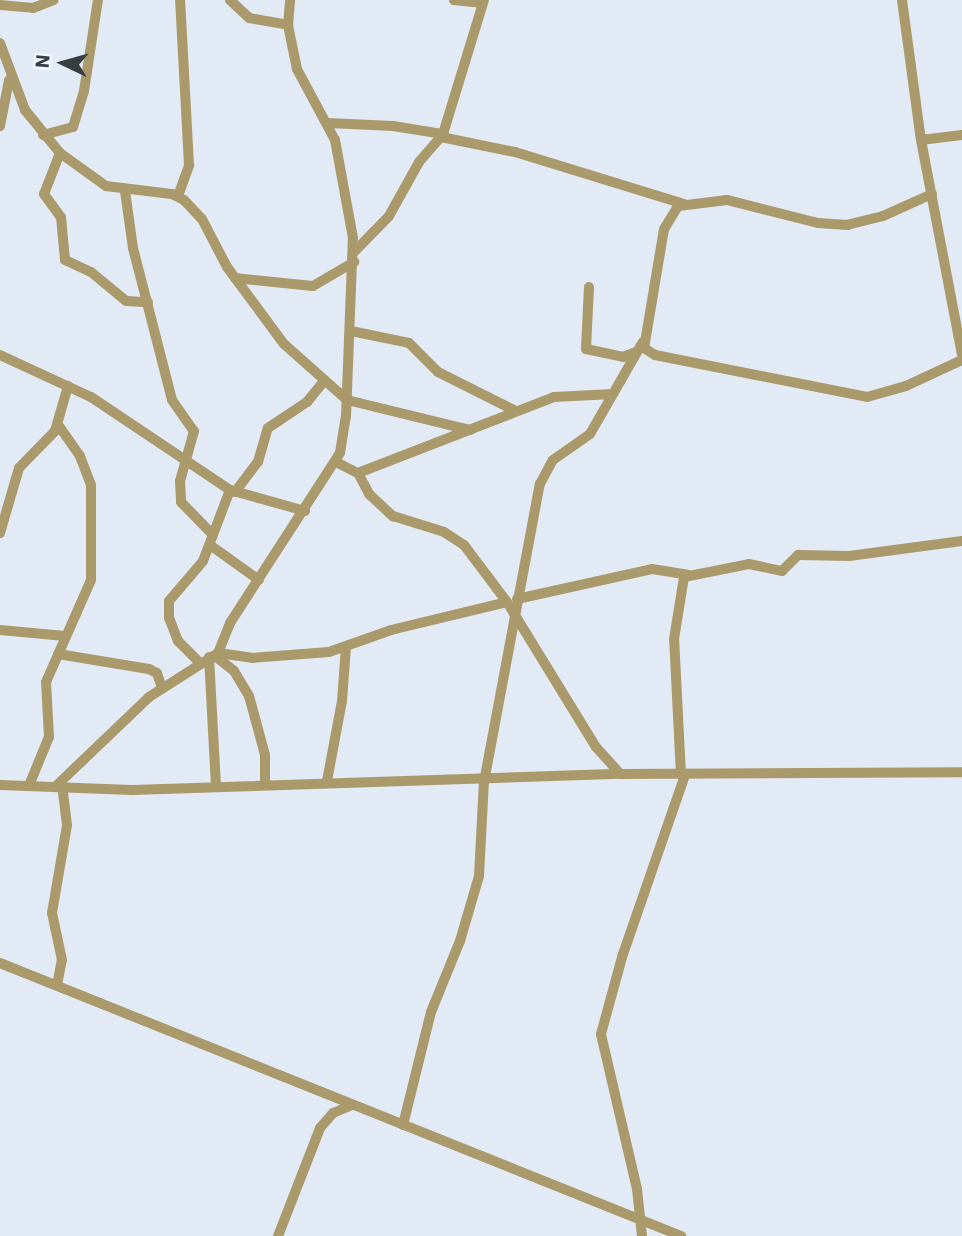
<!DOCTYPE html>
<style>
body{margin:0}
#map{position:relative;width:962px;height:1236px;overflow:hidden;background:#e2eaf6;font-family:"IBM Plex Sans",sans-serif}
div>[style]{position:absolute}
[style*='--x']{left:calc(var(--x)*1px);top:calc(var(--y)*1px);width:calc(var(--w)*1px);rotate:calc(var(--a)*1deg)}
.minor>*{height:10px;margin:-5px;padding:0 5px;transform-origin:5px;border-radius:5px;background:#aa9a6b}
span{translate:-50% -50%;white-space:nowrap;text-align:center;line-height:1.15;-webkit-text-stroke:5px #f2f7fe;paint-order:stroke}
.north{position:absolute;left:28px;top:28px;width:70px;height:70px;-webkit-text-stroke:5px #f2f7fe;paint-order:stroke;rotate:275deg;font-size:19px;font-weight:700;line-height:28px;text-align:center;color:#393c41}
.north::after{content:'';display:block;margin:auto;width:24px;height:32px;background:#393c41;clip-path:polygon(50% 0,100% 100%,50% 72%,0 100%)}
</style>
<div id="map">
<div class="minor">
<div style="--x:230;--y:0;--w:26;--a:43"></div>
<div style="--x:249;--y:18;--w:40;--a:10"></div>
<div style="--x:454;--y:0;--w:29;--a:6"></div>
<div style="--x:902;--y:0;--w:141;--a:82.3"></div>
<div style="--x:921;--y:140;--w:218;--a:79.2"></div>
<div style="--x:0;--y:5;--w:33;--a:5"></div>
<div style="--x:33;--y:8;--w:22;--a:-21"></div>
<div style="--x:0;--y:43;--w:72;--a:69.5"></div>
<div style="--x:25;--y:110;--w:55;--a:50.9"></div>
<div style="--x:60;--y:153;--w:57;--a:35.7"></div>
<div style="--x:106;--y:186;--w:66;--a:6.9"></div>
<div style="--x:172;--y:194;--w:13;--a:27"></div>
<div style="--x:184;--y:200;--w:26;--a:47"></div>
<div style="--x:202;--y:219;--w:54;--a:62.5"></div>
<div style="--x:227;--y:267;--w:96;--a:53.5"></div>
<div style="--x:284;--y:344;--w:84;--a:41.6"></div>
<div style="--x:347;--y:400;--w:127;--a:13.7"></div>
<div style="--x:328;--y:123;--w:65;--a:2.6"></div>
<div style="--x:393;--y:126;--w:51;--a:9.1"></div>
<div style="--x:0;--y:126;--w:47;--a:-78.9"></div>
<div style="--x:43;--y:135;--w:31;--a:-15"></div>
<div style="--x:73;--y:127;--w:38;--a:-73"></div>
<div style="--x:84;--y:91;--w:92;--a:-81.3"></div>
<div style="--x:441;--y:137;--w:76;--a:11.5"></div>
<div style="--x:515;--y:152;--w:177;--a:17.1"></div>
<div style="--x:921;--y:140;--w:41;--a:-7"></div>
<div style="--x:60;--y:153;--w:44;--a:111.3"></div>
<div style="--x:44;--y:194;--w:29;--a:54"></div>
<div style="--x:61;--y:217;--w:43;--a:84.7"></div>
<div style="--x:65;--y:260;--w:29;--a:25"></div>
<div style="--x:91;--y:272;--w:45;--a:39.6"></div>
<div style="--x:126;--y:301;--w:22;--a:3"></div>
<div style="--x:125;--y:191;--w:58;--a:82"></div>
<div style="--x:133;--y:248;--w:157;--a:75.6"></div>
<div style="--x:172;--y:400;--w:38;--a:55"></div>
<div style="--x:194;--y:431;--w:52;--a:105.6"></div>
<div style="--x:180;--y:481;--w:21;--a:87"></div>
<div style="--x:181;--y:502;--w:46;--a:45.9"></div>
<div style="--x:932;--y:194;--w:54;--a:155.8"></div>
<div style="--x:883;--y:216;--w:36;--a:166"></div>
<div style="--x:848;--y:225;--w:30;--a:-176"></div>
<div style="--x:818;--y:223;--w:94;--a:-165.8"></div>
<div style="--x:727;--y:200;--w:49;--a:173"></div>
<div style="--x:678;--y:206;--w:27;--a:121"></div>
<div style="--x:664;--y:229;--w:121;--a:99.5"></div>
<div style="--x:644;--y:348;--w:13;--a:32"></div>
<div style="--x:655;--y:355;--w:216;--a:11.2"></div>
<div style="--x:867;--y:397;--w:41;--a:-15.8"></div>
<div style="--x:906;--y:386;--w:62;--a:-24.9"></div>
<div style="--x:178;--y:196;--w:33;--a:-70"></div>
<div style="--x:189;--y:165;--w:165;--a:-93.1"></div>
<div style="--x:354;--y:252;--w:50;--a:-45.8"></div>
<div style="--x:389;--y:216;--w:62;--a:-60.9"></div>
<div style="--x:419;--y:162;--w:37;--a:-49"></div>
<div style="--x:443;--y:134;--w:140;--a:-73"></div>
<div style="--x:235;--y:278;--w:78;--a:5.9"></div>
<div style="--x:313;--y:286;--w:48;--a:-30.3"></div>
<div style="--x:589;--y:287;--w:62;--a:92.8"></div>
<div style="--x:586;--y:349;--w:38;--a:12"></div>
<div style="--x:623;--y:357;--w:14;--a:-21"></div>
<div style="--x:351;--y:331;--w:59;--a:11.7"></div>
<div style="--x:409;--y:343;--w:41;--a:45"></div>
<div style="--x:438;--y:372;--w:87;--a:26.6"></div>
<div style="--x:0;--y:355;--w:100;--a:24.8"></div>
<div style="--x:91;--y:397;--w:167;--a:33.8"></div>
<div style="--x:230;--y:490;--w:78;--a:15.6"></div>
<div style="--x:336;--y:462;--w:25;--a:27"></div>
<div style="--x:358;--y:473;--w:24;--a:62"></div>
<div style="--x:369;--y:494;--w:33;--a:43"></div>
<div style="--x:393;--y:516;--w:53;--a:17.4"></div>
<div style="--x:444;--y:532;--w:24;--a:33"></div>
<div style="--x:464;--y:545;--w:71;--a:53"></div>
<div style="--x:507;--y:602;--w:170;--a:58.5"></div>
<div style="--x:596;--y:747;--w:36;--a:48"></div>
<div style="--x:358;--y:473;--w:210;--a:-21.2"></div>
<div style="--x:554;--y:397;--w:59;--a:-2.9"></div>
<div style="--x:235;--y:492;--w:38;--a:-53"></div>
<div style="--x:258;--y:462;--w:35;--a:-74"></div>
<div style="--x:268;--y:428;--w:47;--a:-33.7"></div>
<div style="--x:307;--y:402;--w:28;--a:-51"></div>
<div style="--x:0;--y:533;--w:68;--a:-73.7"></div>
<div style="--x:19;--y:468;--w:52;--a:-45.8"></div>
<div style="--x:55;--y:431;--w:47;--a:-73.9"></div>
<div style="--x:210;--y:545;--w:60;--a:35.5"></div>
<div style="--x:517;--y:599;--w:138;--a:-12.5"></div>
<div style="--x:652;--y:569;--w:36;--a:9"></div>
<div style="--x:0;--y:630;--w:65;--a:5.3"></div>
<div style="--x:218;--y:653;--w:34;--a:8"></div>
<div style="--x:252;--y:658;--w:77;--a:-4.5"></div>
<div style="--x:329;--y:652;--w:66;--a:-19.5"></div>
<div style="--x:391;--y:630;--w:119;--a:-13.6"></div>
<div style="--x:58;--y:654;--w:92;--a:9.4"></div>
<div style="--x:149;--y:669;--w:9;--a:27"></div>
<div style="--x:157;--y:673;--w:16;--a:72"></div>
<div style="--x:215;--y:656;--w:24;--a:38"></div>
<div style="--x:234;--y:671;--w:29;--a:59"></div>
<div style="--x:249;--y:696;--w:61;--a:74.8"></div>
<div style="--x:265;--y:755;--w:30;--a:90"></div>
<div style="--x:209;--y:657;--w:130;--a:86.9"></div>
<div style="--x:199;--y:662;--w:30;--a:-135"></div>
<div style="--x:178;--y:641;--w:25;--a:-111"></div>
<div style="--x:169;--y:618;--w:17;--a:-90"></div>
<div style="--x:169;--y:601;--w:52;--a:-49.6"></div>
<div style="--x:203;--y:561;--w:76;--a:-69.2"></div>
<div style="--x:681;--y:775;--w:136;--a:-92.9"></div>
<div style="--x:674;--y:639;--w:63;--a:-80.8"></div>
<div style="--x:684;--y:577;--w:66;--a:-11.3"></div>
<div style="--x:749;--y:564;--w:34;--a:12"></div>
<div style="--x:782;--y:571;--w:23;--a:-45"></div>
<div style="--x:798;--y:555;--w:51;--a:1.1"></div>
<div style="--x:849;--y:556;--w:114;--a:-7.6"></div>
<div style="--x:327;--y:781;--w:81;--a:-79.4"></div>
<div style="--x:342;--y:701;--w:54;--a:-85.8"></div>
<div style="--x:30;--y:783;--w:50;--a:-67.6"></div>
<div style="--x:49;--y:737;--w:55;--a:-93.1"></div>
<div style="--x:46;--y:682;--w:111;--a:-66.2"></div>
<div style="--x:91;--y:580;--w:95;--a:-90"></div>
<div style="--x:91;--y:485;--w:31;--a:-111"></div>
<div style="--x:80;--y:456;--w:39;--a:-125"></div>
<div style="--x:0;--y:785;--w:132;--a:2.2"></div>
<div style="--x:132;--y:790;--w:488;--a:-1.9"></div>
<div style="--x:620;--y:774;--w:342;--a:-0.3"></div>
<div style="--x:56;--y:786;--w:129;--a:-43.7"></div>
<div style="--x:149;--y:697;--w:82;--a:-32.5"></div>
<div style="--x:218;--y:653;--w:32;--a:-68"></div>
<div style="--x:230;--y:623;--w:202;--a:-57.1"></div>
<div style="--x:340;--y:453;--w:36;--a:-81"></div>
<div style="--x:346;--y:417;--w:179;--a:-87.8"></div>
<div style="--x:353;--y:238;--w:100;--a:-100.4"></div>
<div style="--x:335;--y:140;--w:81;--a:-118.2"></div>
<div style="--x:297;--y:69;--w:45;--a:-101.6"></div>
<div style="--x:288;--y:25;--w:25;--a:-85"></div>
<div style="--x:0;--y:963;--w:734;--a:21.84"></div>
<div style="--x:57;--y:985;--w:25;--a:-79"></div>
<div style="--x:62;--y:960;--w:48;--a:-102"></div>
<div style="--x:52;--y:913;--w:89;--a:-80.3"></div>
<div style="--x:67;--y:825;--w:39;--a:-97"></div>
<div style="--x:403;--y:1125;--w:116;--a:-76.1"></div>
<div style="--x:431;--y:1012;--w:77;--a:-67.8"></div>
<div style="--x:460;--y:941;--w:68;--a:-73.7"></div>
<div style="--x:479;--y:876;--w:94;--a:-87"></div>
<div style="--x:484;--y:782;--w:303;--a:-79.4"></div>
<div style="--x:540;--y:484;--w:27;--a:-62"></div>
<div style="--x:553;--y:460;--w:45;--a:-35.1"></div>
<div style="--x:590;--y:434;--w:106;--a:-60.1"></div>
<div style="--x:278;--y:1236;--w:116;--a:-68.7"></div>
<div style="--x:320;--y:1128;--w:20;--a:-49"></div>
<div style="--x:333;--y:1113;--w:21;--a:-23"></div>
<div style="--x:642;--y:1236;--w:47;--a:-96.1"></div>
<div style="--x:637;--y:1189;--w:159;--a:-103.1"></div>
<div style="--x:601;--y:1034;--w:80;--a:-74.7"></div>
<div style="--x:622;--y:957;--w:193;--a:-70.9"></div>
</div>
<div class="north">N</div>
</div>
